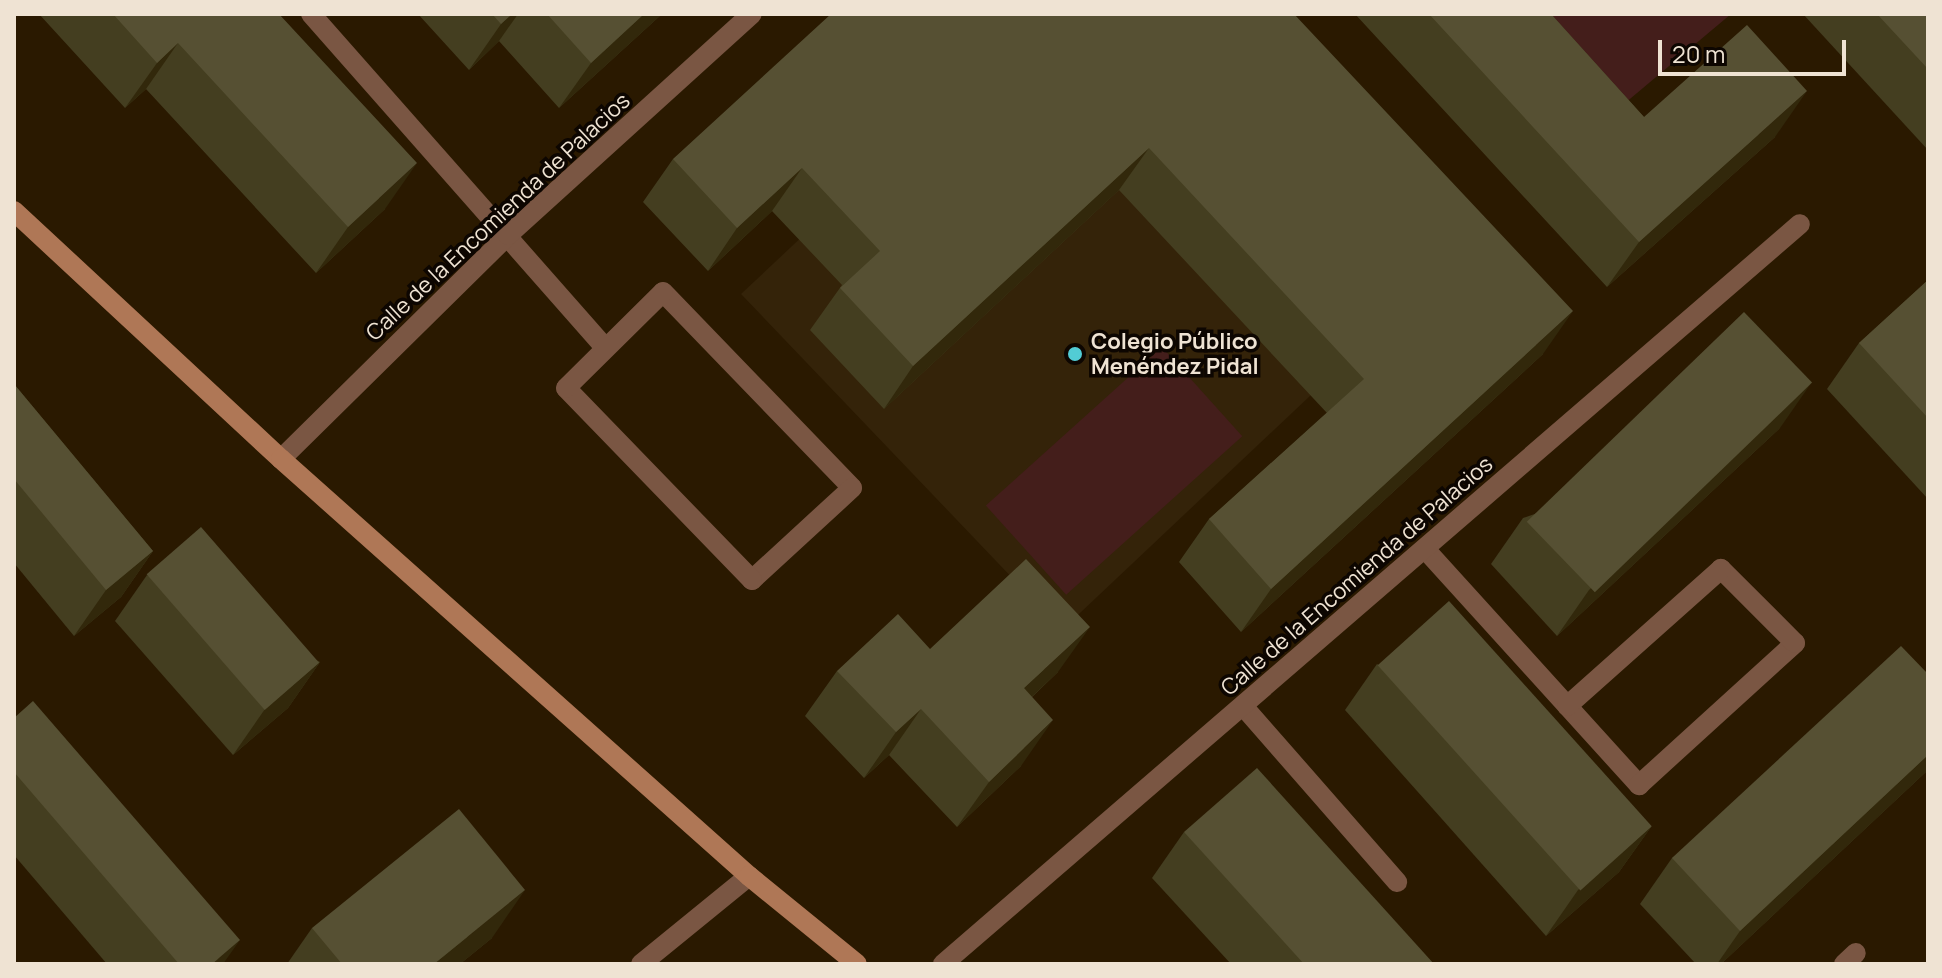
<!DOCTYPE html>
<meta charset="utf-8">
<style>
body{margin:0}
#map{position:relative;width:1942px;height:978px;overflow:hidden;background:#2a1900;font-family:Manrope,sans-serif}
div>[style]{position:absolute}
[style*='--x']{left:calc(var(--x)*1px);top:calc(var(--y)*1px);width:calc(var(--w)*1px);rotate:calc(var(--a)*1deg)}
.built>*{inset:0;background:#342309}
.green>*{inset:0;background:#441e1b;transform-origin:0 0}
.lane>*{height:20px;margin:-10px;padding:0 10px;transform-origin:10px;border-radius:10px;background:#7a5643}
.secondary>*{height:20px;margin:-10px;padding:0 10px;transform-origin:10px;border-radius:10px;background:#af7756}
.wall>*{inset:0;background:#443e20}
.shaded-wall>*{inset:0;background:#32280b}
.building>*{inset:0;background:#565033;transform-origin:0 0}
.dots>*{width:22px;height:22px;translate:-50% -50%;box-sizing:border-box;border:4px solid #0d0601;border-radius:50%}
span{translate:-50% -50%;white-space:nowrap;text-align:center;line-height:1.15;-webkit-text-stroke:7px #0d0601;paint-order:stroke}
.street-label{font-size:22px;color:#efe3d3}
.poi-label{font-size:22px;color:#efe3d3;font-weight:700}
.left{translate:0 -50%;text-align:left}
.frame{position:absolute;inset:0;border:16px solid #efe3d3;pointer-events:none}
.scale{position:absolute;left:1658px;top:40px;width:188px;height:36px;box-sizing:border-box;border:4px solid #efe3d3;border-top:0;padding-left:10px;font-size:24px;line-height:28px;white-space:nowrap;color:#efe3d3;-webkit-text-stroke:6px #0d0601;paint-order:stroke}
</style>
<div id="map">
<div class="built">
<div style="clip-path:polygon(1039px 14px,1490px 226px,1062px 630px,741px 294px)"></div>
</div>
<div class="green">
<div style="clip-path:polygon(1525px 14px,1731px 14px,1618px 109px)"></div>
<div style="left:1162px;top:347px;width:120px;height:237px;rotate:48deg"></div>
</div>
<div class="lane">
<div style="--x:311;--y:14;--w:445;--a:48.6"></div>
<div style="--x:663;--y:292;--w:272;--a:46"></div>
<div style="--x:852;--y:488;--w:136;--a:137.4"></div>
<div style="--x:752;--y:580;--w:267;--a:-134.1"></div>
<div style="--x:566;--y:388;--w:136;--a:-44.7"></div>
<div style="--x:281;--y:459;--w:319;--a:-44.6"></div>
<div style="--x:508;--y:235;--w:329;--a:-42.2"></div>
<div style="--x:1425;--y:549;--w:319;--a:47.8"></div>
<div style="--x:1639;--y:785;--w:211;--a:-42.3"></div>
<div style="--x:1795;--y:643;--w:105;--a:-135"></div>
<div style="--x:1721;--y:569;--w:206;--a:138.3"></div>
<div style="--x:1243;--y:706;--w:234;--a:48.8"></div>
<div style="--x:641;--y:964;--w:139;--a:-39.2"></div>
<div style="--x:943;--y:964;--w:1132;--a:-40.81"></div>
<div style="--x:1844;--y:964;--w:16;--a:-43"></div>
</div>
<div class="secondary">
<div style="--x:14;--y:211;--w:364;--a:42.9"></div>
<div style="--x:281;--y:459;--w:627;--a:41.7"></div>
<div style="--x:749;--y:876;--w:139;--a:39.2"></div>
</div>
<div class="wall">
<div style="clip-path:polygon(39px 14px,279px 14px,385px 209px,316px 273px,146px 89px,125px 108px)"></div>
<div style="clip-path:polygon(418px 14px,662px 14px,559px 108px,499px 41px,469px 70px)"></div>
<div style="clip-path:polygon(1294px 14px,1543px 354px,1241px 632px,1179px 562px,1209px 519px,1327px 413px,1119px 190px,884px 409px,810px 330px,842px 285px,772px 211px,708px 271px,643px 202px,673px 159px)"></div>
<div style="clip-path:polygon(1355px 14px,1551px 14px,1644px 117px,1775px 137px,1607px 287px)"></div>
<div style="clip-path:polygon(1803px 14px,1928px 14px,1928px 150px)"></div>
<div style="clip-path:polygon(1928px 280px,1928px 499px,1827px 389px,1859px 343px)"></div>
<div style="clip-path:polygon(14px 384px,153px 551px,121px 597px,74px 636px,14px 563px)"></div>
<div style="clip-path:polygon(1780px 428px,1557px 636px,1491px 564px,1523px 518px)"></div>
<div style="clip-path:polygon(147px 575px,320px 662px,288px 708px,233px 755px,115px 621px)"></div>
<div style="clip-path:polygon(930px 649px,1058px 672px,1032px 697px,1021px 766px,957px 827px,889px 755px,864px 778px,805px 716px,837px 671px)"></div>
<div style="clip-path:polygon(1377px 664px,1651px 827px,1619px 872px,1546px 936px,1345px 710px)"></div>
<div style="clip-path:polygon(1928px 674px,1928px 770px,1721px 964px,1696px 964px,1640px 904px,1672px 858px)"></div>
<div style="clip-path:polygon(14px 718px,223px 964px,107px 964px,14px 855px)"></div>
<div style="clip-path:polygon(1184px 832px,1434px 964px,1231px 964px,1152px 878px)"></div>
<div style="clip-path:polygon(312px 928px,492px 938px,460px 964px,287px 964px)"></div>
</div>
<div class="shaded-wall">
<div style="clip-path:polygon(512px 14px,518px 14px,499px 41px,469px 70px,501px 24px)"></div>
<div style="clip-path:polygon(644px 14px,662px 14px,559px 108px,591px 63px)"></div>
<div style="clip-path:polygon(178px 43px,146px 89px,125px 108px,157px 63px)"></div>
<div style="clip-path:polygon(1807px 91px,1775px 137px,1607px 287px,1639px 242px)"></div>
<div style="clip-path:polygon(1149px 148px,1119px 190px,884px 409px,913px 366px)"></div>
<div style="clip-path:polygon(417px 163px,385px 209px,316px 273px,348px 227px)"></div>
<div style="clip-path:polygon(802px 168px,772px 211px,708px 271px,737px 228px)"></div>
<div style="clip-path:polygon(1573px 311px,1543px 354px,1241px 632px,1271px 589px)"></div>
<div style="clip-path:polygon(1812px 382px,1780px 428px,1557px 636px,1589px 590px)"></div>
<div style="clip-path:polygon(153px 551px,121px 597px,74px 636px,106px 590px)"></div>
<div style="clip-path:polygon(1090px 627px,1058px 672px,992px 734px,1024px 688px)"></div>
<div style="clip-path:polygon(320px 662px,288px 708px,233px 755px,265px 709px)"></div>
<div style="clip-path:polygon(921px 709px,889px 755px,864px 778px,896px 732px)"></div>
<div style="clip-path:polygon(1053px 720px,1021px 766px,957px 827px,989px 782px)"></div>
<div style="clip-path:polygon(1928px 755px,1928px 770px,1721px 964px,1717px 964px,1740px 931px)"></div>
<div style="clip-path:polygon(1651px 827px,1619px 872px,1546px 936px,1578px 890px)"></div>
<div style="clip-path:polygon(525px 890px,492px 938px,460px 964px,434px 964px)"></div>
<div style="clip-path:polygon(240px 940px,223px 964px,212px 964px)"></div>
</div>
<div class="building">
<div style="clip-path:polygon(113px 14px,279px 14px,417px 163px,348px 227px,178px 43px,157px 63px)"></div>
<div style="clip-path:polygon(492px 14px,512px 14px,501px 24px)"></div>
<div style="clip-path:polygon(547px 14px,644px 14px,591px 63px)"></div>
<div style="clip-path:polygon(831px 14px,1294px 14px,1573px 311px,1271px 589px,1209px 519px,1364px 379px,1149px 148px,913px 366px,840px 288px,880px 251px,802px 168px,737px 228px,673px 159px)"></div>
<div style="clip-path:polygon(1429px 14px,1551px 14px,1644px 117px,1747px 25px,1807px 91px,1639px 242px)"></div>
<div style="clip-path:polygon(1877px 14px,1928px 14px,1928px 69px)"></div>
<div style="clip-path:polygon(1928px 280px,1928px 418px,1859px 343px)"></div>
<div style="left:1744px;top:312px;width:98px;height:302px;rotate:46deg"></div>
<div style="clip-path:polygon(14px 384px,153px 551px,106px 590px,14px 479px)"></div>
<div style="left:201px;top:527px;width:180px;height:72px;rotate:49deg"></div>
<div style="clip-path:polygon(1026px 559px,1090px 627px,1024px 688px,1053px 720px,989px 782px,921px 709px,896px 732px,837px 671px,898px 614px,930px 649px)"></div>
<div style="left:1449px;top:601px;width:303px;height:96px;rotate:48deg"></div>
<div style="clip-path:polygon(1901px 646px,1928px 674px,1928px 755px,1740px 931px,1672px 858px)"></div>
<div style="clip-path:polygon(33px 701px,240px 940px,212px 964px,179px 964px,14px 772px,14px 718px)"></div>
<div style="clip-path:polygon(1257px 768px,1434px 964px,1304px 964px,1184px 832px)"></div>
<div style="clip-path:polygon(459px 809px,525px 890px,434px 964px,342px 964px,312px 928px)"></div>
</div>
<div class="dots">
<div style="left:1075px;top:354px;background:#52ccd5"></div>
</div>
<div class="street-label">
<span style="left:498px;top:217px;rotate:-43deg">Calle de la Encomienda de Palacios</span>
<span style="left:1357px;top:576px;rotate:-41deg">Calle de la Encomienda de Palacios</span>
</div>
<div class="poi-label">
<span class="left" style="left:1091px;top:354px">Colegio Público<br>Menéndez Pidal</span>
</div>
<div class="frame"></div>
<div class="scale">20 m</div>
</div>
